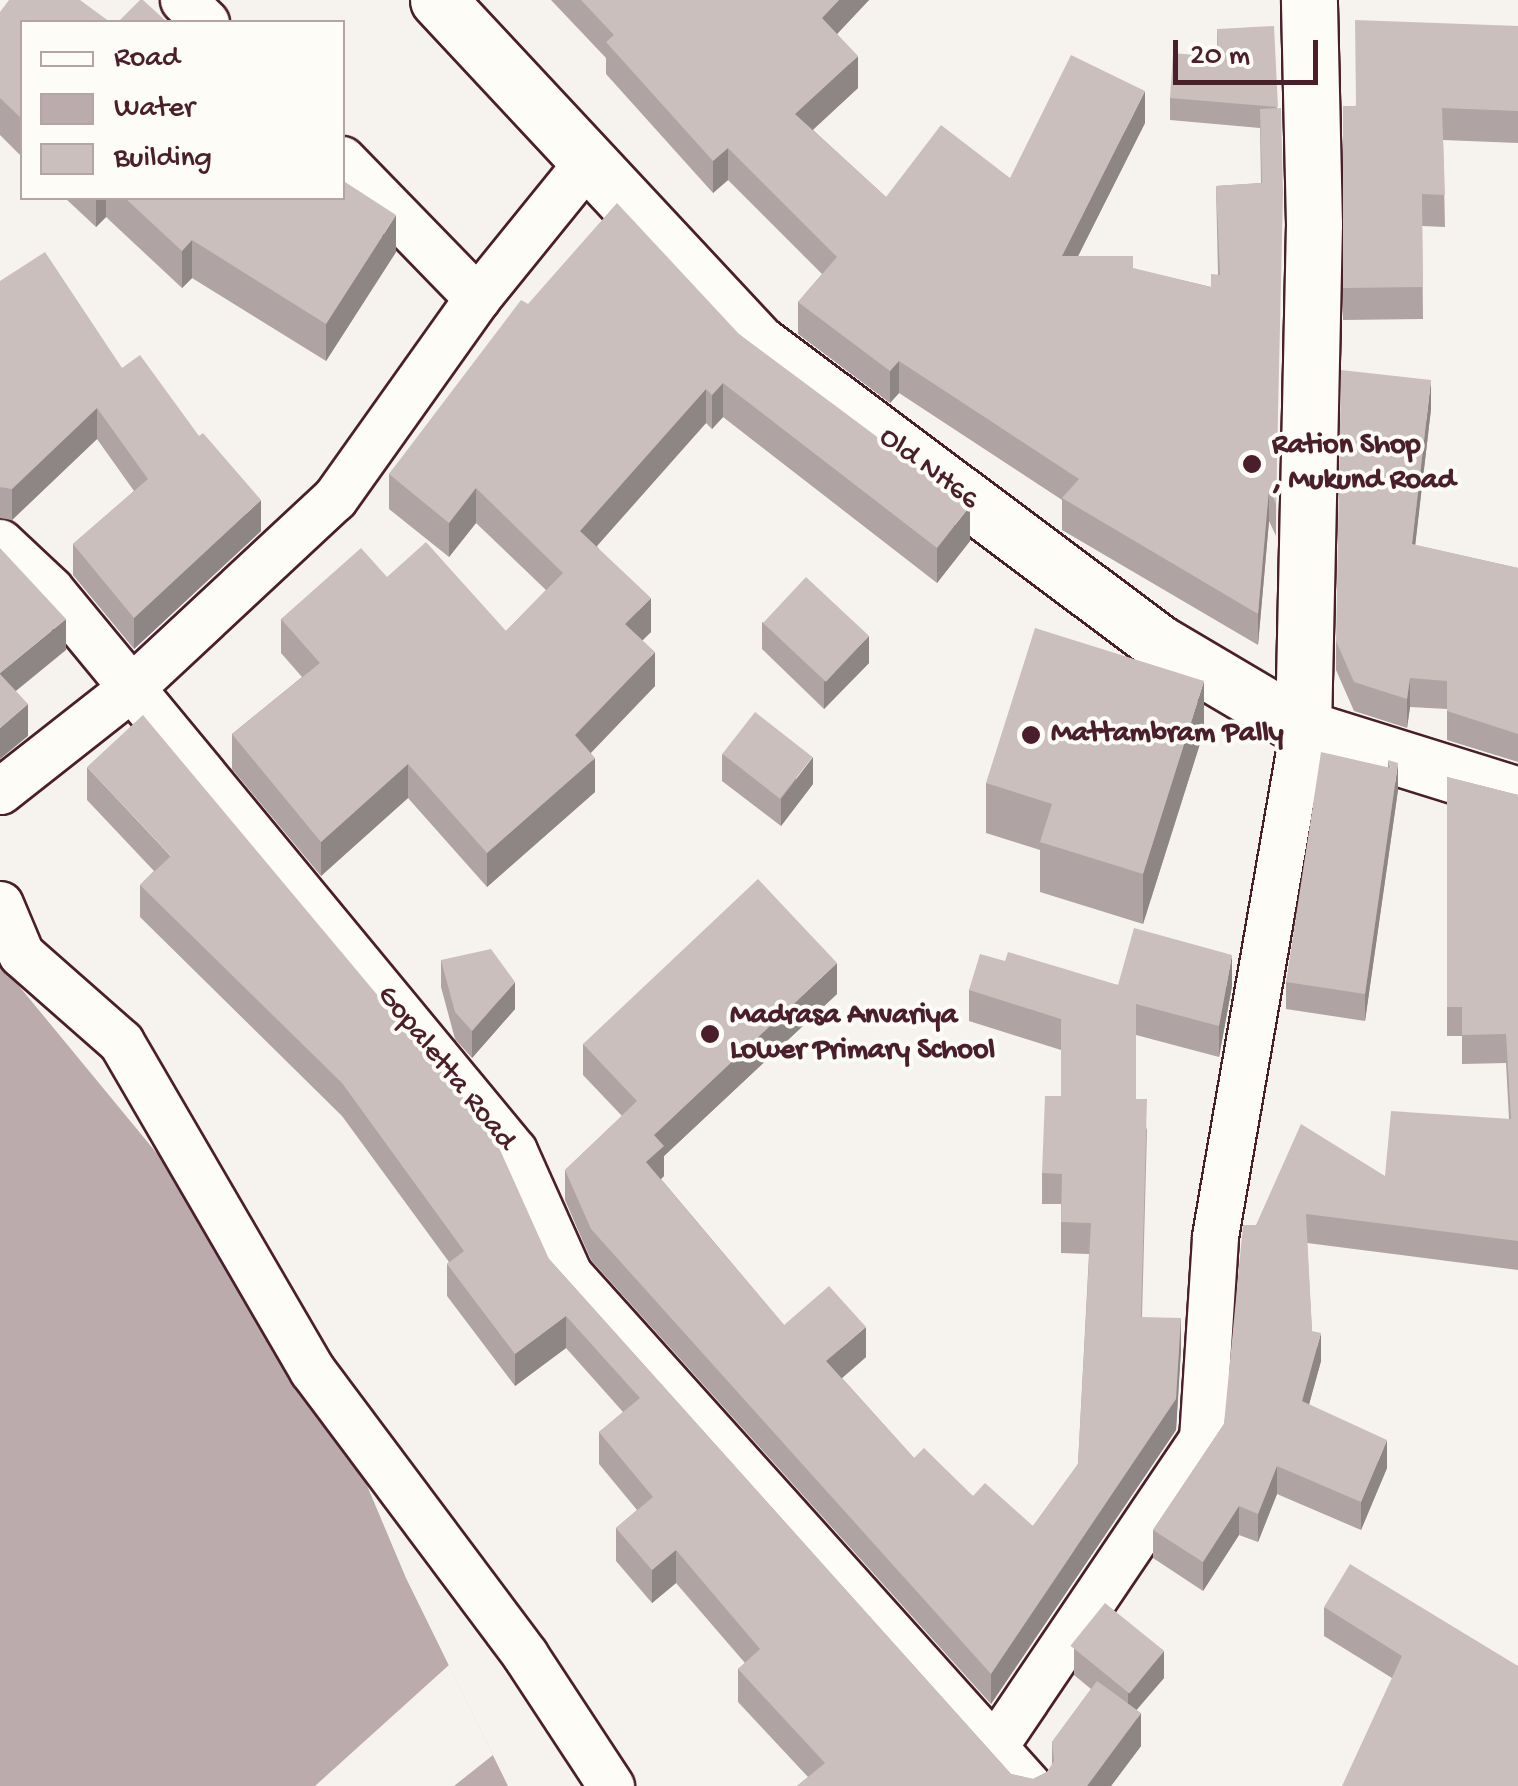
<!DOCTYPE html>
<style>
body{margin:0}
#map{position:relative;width:1518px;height:1786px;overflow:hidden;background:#f6f3ef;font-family:"Gochi Hand",sans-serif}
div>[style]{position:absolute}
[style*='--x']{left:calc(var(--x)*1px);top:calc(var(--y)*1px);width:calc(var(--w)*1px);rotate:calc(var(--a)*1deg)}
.water>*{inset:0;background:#bbabac}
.pier>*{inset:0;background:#f6f3ef}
.roads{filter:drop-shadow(2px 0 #4a1f2b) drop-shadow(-2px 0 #4a1f2b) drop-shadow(0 2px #4a1f2b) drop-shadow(0 -2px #4a1f2b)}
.street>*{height:45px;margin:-22.5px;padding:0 22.5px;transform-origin:22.5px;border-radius:22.5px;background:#fdfcf7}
.secondary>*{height:55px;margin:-27.5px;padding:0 27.5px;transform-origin:27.5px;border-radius:27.5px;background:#fdfcf7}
.primary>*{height:55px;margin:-27.5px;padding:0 27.5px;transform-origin:27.5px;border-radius:27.5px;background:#fdfcf7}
.wall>*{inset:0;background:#afa4a3}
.shaded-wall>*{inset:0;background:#8e8685}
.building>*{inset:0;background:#cbbfbe;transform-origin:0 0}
.dots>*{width:28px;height:28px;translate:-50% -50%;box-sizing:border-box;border:5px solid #fdfcf7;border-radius:50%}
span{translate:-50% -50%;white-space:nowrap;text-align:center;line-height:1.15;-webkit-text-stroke:8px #fdfcf7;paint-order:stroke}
.poi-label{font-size:30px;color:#4a1f2b;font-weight:700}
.left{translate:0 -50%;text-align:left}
.street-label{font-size:30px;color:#4a1f2b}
.legend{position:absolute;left:20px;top:20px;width:325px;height:180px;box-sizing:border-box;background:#fdfcf7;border:2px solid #b5a4a5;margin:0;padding:12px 18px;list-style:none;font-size:30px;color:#4a1f2b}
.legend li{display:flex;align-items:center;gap:20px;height:50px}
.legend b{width:50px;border:2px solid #b5a4a5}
.scale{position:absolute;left:1173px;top:40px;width:145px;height:45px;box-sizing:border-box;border:5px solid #4a1f2b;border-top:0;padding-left:12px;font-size:30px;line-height:35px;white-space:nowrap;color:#4a1f2b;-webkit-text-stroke:8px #fdfcf7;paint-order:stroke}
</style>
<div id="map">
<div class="water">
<div style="clip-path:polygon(0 963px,225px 1236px,339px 1419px,406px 1578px,508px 1786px,0 1786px)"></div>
</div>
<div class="pier">
<div style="clip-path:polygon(449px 1665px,493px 1755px,454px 1786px,315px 1786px)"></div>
</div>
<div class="roads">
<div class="street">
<div style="--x:183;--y:0;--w:32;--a:44"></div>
<div style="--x:342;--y:159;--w:194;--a:45.8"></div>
<div style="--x:0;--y:542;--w:69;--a:43.2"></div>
<div style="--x:50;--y:589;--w:729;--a:50.46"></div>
<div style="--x:514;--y:1151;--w:135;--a:65.9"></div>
<div style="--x:569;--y:1274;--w:688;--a:48.06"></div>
<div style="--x:0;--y:791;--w:168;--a:-38.2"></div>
<div style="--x:132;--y:687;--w:277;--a:-43"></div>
<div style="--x:335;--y:498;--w:245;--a:-54.6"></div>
<div style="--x:477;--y:298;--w:176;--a:-51"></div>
<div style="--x:0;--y:904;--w:54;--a:67.2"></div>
<div style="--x:21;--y:954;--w:133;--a:41.3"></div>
<div style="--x:121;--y:1042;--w:380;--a:59.8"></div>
<div style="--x:312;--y:1370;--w:356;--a:53.2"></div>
<div style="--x:525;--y:1655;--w:157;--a:56.7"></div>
<div style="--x:994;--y:1747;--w:372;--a:-56"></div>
<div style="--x:1202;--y:1439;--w:203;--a:-86.3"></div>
<div style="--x:1215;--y:1236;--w:516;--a:-80.17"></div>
</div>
<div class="secondary">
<div style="--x:1303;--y:728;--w:504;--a:-88.75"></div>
<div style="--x:1314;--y:224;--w:224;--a:-91.3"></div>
</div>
<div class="primary">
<div style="--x:438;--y:0;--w:469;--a:47"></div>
<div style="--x:758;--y:343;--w:501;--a:36.8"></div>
<div style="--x:1159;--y:643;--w:167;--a:30.6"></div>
<div style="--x:1303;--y:728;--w:225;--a:17.3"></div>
</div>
</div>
<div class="wall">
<div style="clip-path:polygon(551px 0,869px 0,837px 34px,858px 88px,813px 130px,886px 197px,1010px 178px,1145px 123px,1078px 256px,1211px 287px,1218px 274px,1216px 186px,1261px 183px,1260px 128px,1170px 120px,1170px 98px,1217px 57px,1217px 29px,1278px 109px,1276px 536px,1269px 521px,1258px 645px,1062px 530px,1062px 500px,899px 393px,890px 403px,798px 334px,798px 302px,822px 274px,728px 180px,713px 193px,606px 74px,606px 58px)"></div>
<div style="clip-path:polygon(0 12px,22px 22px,22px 157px,0 135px)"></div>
<div style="clip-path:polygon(1518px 26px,1518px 143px,1443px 140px,1445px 227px,1422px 226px,1423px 319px,1343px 320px,1343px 106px,1355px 106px)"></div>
<div style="clip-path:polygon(65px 198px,342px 198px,396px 252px,326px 361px,192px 278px,182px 288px,106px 217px,96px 227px)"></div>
<div style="clip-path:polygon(0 281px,122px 368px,261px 531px,134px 649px,73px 575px,73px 544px,134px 491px,97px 439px,12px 520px,0 518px)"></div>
<div style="clip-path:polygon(528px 304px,739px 334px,970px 541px,937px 583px,723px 417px,712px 429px,706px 423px,597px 546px,651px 632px,642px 640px,655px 686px,591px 753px,595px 792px,487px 887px,408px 798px,321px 876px,232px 769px,232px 734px,302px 677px,281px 653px,281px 619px,387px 577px,506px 631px,546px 590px,476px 523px,449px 557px,389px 509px,389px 474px)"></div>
<div style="clip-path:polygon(1431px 409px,1415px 545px,1518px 568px,1518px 762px,1447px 740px,1447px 709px,1410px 707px,1407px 728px,1354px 711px,1336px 670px,1336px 641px)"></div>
<div style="clip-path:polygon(762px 622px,869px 663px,824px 709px,762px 649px)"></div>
<div style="clip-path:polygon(1204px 731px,1143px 924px,1040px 892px,1040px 850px,986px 833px,986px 783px)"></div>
<div style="clip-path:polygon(722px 754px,813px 784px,781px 826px,722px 781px)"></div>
<div style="clip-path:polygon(1388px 760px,1398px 790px,1365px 1021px,1286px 1009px,1286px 982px,1388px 767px)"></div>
<div style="clip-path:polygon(87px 767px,549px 1259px,1011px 1774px,1033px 1779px,1047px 1772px,1052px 1765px,1052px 1742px,1091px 1689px,1074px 1675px,1074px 1648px,1164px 1678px,1136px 1710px,1141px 1746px,1111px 1786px,797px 1786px,808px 1777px,738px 1702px,738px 1669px,745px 1663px,676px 1583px,652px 1603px,616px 1561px,616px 1528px,637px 1510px,599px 1464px,599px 1432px,623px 1412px,566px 1348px,515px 1386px,447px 1296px,447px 1264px,449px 1262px,342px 1116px,140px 917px,140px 885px,154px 871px,87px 800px)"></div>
<div style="clip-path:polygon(1447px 777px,1518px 795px,1518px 1270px,1307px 1243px,1312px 1331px,1321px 1361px,1309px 1404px,1387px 1468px,1361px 1530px,1277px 1494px,1258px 1542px,1239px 1535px,1203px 1591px,1153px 1558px,1153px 1530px,1224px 1424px,1256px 1225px,1385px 1176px,1509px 1119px,1506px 1063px,1462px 1064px,1462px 1036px,1447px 1036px)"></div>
<div style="clip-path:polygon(441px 960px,515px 1009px,472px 1058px,455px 1039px,441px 987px)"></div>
<div style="clip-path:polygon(1005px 961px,1118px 985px,1232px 986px,1219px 1057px,1136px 1035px,1136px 1099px,1147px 1130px,1142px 1317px,1181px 1349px,1176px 1430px,991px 1704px,591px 1260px,565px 1200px,565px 1170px,622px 1116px,583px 1075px,583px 1044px,837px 994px,664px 1156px,664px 1176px,661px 1179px,784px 1325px,866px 1357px,842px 1378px,914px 1458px,973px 1496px,1033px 1526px,1078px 1464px,1089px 1254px,1061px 1253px,1061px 1204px,1042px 1204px,1042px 1173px,1061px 1096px,1061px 1050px,969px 1021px,969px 990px)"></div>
<div style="clip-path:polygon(1324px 1607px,1518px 1666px,1392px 1678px,1324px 1636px)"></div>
</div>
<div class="shaded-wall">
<div style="clip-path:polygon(839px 0,869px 0,822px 50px,822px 18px)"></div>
<div style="clip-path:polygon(858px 56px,858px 88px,795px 146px,795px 114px)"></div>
<div style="clip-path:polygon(1145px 91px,1145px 123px,1062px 288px,1062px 256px)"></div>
<div style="clip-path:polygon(728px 148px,728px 180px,713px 193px,713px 161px)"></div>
<div style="clip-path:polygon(96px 198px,106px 198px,106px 217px,96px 227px)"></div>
<div style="clip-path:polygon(396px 215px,396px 252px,326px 361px,326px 324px)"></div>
<div style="clip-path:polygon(192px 240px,192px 278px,182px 288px,182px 251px)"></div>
<div style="clip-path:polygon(899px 361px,899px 393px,890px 403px,890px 371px)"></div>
<div style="clip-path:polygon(1431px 380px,1431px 409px,1412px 573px,1412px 544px)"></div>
<div style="clip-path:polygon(723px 383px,723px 417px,712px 429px,712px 395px)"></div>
<div style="clip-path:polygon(706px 389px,706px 423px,580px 565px,580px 531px)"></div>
<div style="clip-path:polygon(97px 408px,97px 439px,12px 520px,12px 489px)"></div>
<div style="clip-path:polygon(476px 488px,476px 523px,449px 557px,449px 523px)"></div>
<div style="clip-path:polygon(1269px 489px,1269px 521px,1258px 645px,1258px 614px)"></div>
<div style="clip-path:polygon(261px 500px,261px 531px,134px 649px,134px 618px)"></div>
<div style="clip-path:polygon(970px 506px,970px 541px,937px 583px,937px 548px)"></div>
<div style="clip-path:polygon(651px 598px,651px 632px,625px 658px,625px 624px)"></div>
<div style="clip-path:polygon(66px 619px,66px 650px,0 704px,0 673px)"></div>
<div style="clip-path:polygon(869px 636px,869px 663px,824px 709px,824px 682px)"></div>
<div style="clip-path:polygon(655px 652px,655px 686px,575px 769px,575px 735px)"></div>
<div style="clip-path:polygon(1410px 678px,1410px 707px,1407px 728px,1407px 699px)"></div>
<div style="clip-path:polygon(1204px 681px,1204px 731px,1143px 924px,1143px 874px)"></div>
<div style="clip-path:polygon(28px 704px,28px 736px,0 759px,0 728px)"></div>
<div style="clip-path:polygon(813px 757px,813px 784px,781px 826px,781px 799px)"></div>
<div style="clip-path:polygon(595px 758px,595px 792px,487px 887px,487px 853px)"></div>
<div style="clip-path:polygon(1398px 763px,1398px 790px,1365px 1021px,1365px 994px)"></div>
<div style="clip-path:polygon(408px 764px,408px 798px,321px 876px,321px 842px)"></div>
<div style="clip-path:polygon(1232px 955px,1232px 986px,1219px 1057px,1219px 1026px)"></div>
<div style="clip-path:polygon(837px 963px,837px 994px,664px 1156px,664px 1176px,646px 1193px,646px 1162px,654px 1135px)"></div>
<div style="clip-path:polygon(515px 982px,515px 1009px,472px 1058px,472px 1031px)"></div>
<div style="clip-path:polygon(566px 1316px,566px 1348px,515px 1386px,515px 1354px)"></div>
<div style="clip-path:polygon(1181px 1318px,1181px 1349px,1176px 1430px,991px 1704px,991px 1674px)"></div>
<div style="clip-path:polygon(866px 1327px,866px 1357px,826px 1392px,826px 1361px)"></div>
<div style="clip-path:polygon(1321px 1333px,1321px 1361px,1302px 1430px,1302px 1401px)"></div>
<div style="clip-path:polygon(1387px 1440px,1387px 1468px,1361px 1530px,1361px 1502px)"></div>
<div style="clip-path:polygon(1277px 1466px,1277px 1494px,1258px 1542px,1258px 1514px)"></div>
<div style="clip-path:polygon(1239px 1506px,1239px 1535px,1203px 1591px,1203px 1562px)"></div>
<div style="clip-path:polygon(676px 1550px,676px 1583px,652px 1603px,652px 1570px)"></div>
<div style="clip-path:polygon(1164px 1651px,1164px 1678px,1128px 1720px,1128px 1693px)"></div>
<div style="clip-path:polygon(1141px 1713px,1141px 1746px,1111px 1786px,1087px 1786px)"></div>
</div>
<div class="building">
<div style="clip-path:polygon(9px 0,80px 0,110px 22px,22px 22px,22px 119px,0 98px,0 12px)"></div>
<div style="clip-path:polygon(140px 0,143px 0,167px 22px,118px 22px)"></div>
<div style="clip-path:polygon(581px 0,839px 0,822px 18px,858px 56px,795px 114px,886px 197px,941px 125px,1010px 178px,1071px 55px,1145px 91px,1062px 256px,1133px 256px,1133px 268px,1211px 287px,1211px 274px,1220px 275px,1216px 186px,1262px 183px,1260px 109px,1281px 108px,1283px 192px,1276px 504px,1269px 489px,1258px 614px,1062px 498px,1079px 479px,899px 361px,890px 371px,798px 302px,837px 257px,728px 148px,713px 161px,606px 42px,614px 35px)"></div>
<div style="clip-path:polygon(1355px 20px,1518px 26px,1518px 111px,1442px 108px,1445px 195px,1422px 194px,1423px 287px,1343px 288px,1343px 106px,1356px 106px)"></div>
<div style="clip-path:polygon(1274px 26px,1278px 107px,1170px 98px,1173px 53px,1218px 57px,1217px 29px)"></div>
<div style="clip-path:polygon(342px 180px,396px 215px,326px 324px,192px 240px,182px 251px,125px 198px,342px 198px)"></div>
<div style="clip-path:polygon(617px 203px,739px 334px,970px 506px,937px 548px,723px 383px,712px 395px,706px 389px,580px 531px,651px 598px,625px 624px,655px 652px,575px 735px,595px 758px,487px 853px,408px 764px,321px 842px,232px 734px,320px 663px,281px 619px,361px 548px,387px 577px,426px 542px,506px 631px,563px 573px,476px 488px,449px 523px,389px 474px,521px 300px,528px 304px)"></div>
<div style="clip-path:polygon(45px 252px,122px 368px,140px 355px,199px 436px,203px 433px,261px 500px,134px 618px,73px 544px,148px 479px,97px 408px,12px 489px,0 487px,0 281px)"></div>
<div style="clip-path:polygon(1341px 370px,1431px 380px,1412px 544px,1518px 568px,1518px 734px,1447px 711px,1447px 681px,1410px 678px,1407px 699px,1354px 682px,1336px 641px)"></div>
<div style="clip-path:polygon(0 548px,66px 619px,0 673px)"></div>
<div style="left:806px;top:577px;width:86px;height:63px;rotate:43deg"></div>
<div style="clip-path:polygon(1035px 628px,1204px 681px,1143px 874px,1040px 842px,1052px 804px,986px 783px)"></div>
<div style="clip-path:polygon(0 674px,28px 704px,0 728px)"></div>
<div style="left:755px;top:712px;width:73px;height:53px;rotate:38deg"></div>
<div style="clip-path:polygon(143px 715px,492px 1132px,549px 1259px,1011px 1774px,1033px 1779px,1047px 1772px,1054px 1761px,1052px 1742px,1097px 1681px,1141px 1713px,1087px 1786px,797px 1786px,825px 1763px,738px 1669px,760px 1649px,676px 1550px,652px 1570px,616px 1528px,653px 1497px,599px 1432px,640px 1398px,566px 1316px,515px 1354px,447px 1264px,464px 1251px,342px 1083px,140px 885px,171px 856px,87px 767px)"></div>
<div style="clip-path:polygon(1321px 752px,1391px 768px,1388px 760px,1398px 763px,1365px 994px,1286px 982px)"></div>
<div style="clip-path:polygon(1447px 777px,1518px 795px,1518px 1241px,1306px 1214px,1312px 1331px,1321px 1333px,1302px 1401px,1387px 1440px,1361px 1502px,1277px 1466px,1258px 1514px,1239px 1506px,1203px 1562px,1153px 1530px,1224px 1424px,1243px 1225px,1256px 1225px,1301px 1124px,1385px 1176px,1391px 1111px,1511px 1119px,1506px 1034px,1462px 1035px,1462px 1007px,1447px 1007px)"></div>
<div style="clip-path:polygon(758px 879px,837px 963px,654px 1135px,664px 1146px,646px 1162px,784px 1325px,829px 1286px,866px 1327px,826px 1361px,914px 1458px,924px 1448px,973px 1496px,985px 1483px,1033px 1526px,1078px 1464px,1091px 1223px,1061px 1222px,1062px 1174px,1042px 1173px,1045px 1096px,1061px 1096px,1061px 1019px,969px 990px,980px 954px,1005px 961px,1008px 952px,1118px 985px,1134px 928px,1232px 955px,1219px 1026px,1136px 1004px,1136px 1099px,1147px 1099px,1141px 1317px,1181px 1318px,1176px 1399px,991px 1674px,591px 1229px,565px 1170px,637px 1101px,583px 1044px)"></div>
<div style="clip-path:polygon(491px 949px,515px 982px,472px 1031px,455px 1012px,441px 960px)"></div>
<div style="clip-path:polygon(1350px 1564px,1518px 1666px,1518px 1786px,1342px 1786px,1402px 1656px,1324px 1607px)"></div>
<div style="left:1105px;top:1603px;width:76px;height:55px;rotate:39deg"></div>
</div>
<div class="dots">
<div style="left:1252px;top:464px;background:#4a1f2b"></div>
<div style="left:1031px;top:735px;background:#4a1f2b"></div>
<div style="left:710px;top:1034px;background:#4a1f2b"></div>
</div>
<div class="poi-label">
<span class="left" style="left:1272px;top:464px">Ration Shop<br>, Mukund Road</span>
<span class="left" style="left:1051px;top:735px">Mattambram Pally</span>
<span class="left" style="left:730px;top:1034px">Madrasa Anvariya<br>Lower Primary School</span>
</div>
<div class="street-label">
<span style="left:928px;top:470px;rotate:37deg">Old NH66</span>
<span style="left:445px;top:1069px;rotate:51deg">Gopaletta Road</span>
</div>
<ul class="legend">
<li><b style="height:12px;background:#fdfcf7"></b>Road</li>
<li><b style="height:28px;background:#bbabac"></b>Water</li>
<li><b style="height:28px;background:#cbbfbe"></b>Building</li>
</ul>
<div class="scale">20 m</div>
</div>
